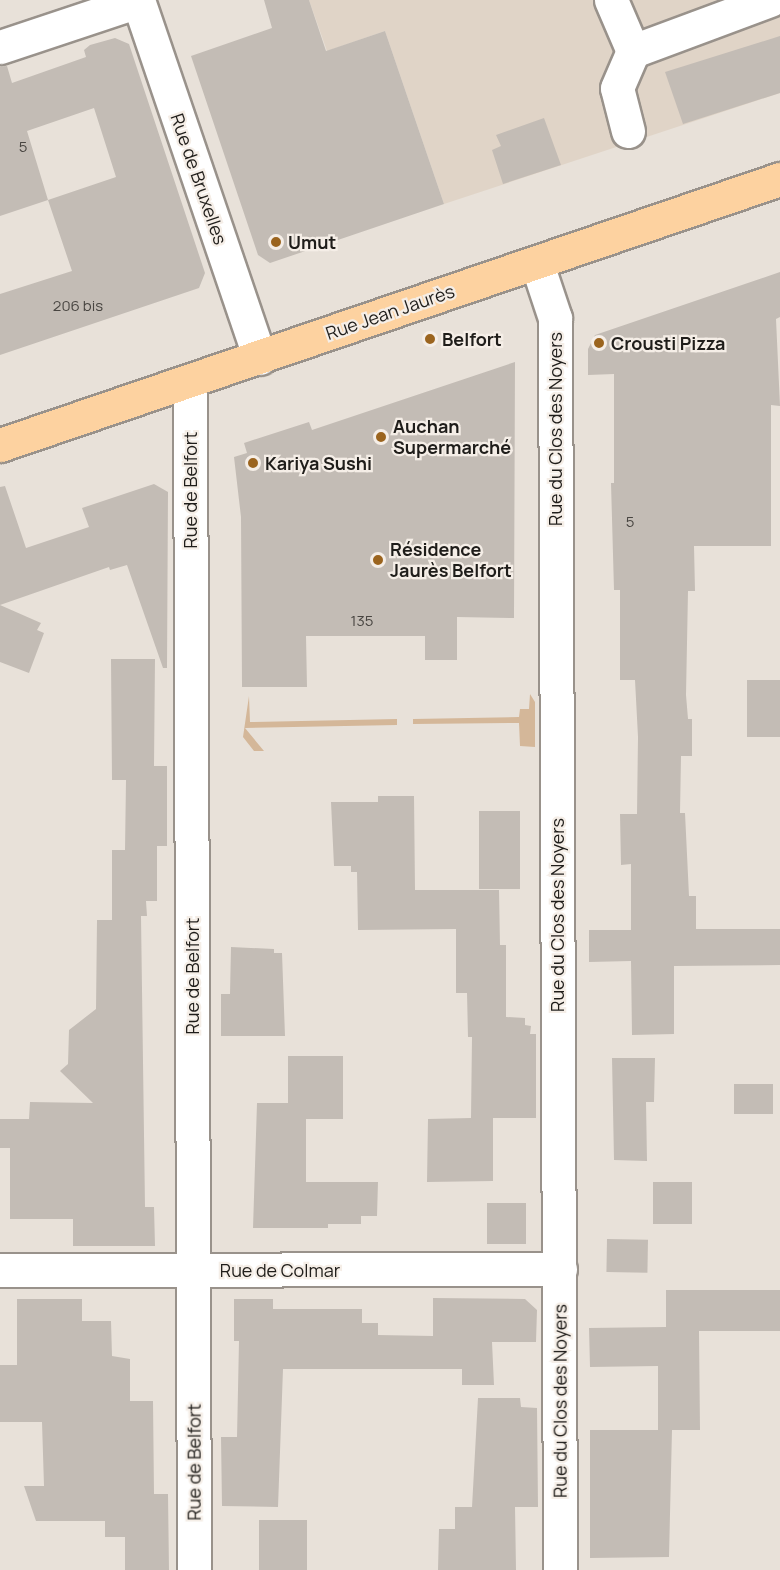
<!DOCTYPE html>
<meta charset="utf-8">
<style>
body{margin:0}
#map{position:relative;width:780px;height:1570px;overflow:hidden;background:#e8e1d9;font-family:Manrope,sans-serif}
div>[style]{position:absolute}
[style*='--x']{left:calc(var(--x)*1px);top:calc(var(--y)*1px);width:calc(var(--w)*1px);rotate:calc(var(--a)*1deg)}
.built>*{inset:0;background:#e0d4c7}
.green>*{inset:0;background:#d4b799}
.building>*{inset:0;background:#c3bcb5;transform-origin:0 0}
.roads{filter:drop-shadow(2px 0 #99928b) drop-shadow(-2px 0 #99928b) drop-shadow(0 2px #99928b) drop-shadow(0 -2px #99928b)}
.minor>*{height:33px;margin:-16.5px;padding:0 16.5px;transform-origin:16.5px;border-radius:16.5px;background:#fff}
.major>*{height:33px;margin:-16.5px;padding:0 16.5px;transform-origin:16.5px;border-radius:16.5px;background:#fdd2a0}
.dots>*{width:16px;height:16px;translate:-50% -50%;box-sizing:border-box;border:3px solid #f5eee7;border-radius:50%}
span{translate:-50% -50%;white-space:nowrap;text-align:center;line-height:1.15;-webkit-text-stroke:4.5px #f5eee7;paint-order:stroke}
.number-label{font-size:15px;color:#484541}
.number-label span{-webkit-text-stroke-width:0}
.street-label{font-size:18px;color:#1f1d1a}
.poi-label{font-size:18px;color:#1f1d1a;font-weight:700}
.left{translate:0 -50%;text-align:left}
</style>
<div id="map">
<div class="built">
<div style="clip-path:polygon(309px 0,780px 0,780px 93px,444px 204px,385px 31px,327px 51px)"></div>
</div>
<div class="green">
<div style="clip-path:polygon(530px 694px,535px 702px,535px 747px,520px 746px,519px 723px,413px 724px,413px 719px,519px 717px,520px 709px,529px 709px)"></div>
<div style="clip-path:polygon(249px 696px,250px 722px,397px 719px,397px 725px,245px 728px,264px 751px,254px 751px,243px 737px)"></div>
</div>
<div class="building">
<div style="clip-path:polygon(264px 0,309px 0,326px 51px,385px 31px,444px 204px,270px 263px,258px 255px,191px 56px,272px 28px)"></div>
<div style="clip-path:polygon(780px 36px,780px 93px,683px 124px,665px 72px)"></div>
<div style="clip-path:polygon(evenodd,115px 38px,129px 44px,205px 273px,199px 288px,0 355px,0 294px,72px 271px,48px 200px,0 216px,0 67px,7px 66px,12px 83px,86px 57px,84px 50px,90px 45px,115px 38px,94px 108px,116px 177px,48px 200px,27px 131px,94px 108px)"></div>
<div style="clip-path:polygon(544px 118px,561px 165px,503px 184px,492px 150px,501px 146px,496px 135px)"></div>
<div style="clip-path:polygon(780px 272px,780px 317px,776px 319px,780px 406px,771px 405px,771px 546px,694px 546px,695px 591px,688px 591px,686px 695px,688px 719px,692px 719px,692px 756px,681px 756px,680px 813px,685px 813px,689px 896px,696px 896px,696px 929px,780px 929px,780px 965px,674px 966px,674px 1034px,632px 1035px,631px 961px,589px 962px,589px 930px,631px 930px,631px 864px,621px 865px,620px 814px,637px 814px,638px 737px,635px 680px,620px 680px,620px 590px,614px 590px,611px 483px,614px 483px,614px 374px,588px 375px,588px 349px,595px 335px)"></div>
<div style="clip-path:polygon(515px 362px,514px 618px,457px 617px,457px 660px,425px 660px,425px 636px,306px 636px,307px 687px,242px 687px,241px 517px,234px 457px,247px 453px,244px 443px,309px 422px,312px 430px)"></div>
<div style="clip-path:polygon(154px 484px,168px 492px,167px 668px,163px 668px,127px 565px,110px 570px,109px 567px,0 605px,0 487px,5px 486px,26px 548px,89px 527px,82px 508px)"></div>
<div style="clip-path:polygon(0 605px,41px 623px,37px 630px,44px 633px,29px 673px,0 662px)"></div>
<div style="clip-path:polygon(111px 659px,155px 659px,154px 766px,167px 766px,167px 846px,157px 846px,157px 901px,146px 901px,147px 916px,141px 916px,145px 1207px,154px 1207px,155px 1246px,73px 1246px,73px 1219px,10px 1219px,10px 1148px,0 1148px,0 1119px,29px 1119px,30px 1102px,93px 1103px,60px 1071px,68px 1064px,69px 1030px,96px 1009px,97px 920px,112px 920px,112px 850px,125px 850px,126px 780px,112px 780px)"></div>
<div style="left:747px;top:680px;width:33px;height:57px"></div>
<div style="clip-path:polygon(378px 796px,414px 796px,415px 890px,499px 890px,500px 945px,506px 945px,506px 1017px,525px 1018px,525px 1025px,531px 1026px,530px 1034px,536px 1034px,536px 1118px,493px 1118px,493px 1181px,427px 1182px,428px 1119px,471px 1118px,472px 1037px,468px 1037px,467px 993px,456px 993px,456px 929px,358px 930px,357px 872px,351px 872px,351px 866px,334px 866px,331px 802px,378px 802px)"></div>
<div style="left:479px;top:811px;width:41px;height:78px"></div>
<div style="clip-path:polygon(231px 947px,274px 949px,274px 953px,282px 953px,285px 1036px,221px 1036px,221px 994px,230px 994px)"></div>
<div style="clip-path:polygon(288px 1056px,343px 1056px,343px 1119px,306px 1119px,306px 1182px,378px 1182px,377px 1216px,361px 1216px,361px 1224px,328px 1224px,328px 1228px,253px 1228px,257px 1103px,288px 1103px)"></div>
<div style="clip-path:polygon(612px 1058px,655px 1058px,654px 1102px,646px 1102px,647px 1161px,614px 1160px)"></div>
<div style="left:734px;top:1084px;width:39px;height:30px"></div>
<div style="left:653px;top:1182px;width:39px;height:42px"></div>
<div style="left:526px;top:1203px;width:41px;height:39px;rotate:90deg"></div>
<div style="left:607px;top:1239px;width:41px;height:33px;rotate:1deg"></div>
<div style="clip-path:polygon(666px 1290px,780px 1290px,780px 1331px,699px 1331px,700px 1430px,672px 1430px,669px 1557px,590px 1558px,590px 1430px,658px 1430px,658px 1366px,590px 1367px,589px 1328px,666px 1327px)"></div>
<div style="clip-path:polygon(433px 1298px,525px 1299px,537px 1310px,536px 1342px,492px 1342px,494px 1385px,462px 1385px,462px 1369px,283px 1369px,278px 1507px,222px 1506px,221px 1437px,237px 1437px,239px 1341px,234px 1341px,234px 1299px,273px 1299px,273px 1309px,362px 1309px,362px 1323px,378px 1323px,378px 1335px,433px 1336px)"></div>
<div style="clip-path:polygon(17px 1299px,82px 1299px,82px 1321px,111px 1321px,112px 1356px,130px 1359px,130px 1401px,153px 1401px,154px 1494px,168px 1494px,169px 1570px,125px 1570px,125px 1537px,105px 1537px,105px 1521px,36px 1521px,24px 1486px,44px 1486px,42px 1422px,0 1422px,0 1365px,17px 1365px)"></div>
<div style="clip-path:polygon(478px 1398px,520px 1398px,521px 1407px,537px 1408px,538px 1507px,515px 1507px,516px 1570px,438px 1570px,439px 1529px,455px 1529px,455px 1507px,472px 1507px)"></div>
<div style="left:259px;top:1520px;width:48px;height:50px"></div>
</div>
<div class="roads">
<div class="minor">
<div style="--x:138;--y:0;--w:378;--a:71.2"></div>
<div style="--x:611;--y:0;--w:56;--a:66.7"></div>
<div style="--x:0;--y:47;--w:145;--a:-18.4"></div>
<div style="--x:628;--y:131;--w:44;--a:-104.3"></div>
<div style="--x:617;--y:88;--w:40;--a:-66.6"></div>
<div style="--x:633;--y:51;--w:146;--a:-20.4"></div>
<div style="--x:537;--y:264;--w:57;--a:71.6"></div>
<div style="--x:555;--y:318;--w:1252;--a:89.77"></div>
<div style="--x:190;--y:382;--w:1188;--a:89.81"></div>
<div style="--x:0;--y:1270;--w:560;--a:-0.1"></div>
</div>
<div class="major">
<div style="--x:0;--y:445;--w:824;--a:-18.83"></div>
</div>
</div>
<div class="dots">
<div style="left:276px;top:242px;background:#9b641e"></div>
<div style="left:430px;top:339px;background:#9b641e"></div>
<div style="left:599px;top:343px;background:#9b641e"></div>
<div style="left:381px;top:437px;background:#9b641e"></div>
<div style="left:253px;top:463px;background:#9b641e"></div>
<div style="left:378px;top:560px;background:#9b641e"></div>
</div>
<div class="number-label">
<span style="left:23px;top:147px">5</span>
<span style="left:78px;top:306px">206 bis</span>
<span style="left:630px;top:522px">5</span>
<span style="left:362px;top:621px">135</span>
</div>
<div class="street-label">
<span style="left:199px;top:179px;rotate:71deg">Rue de Bruxelles</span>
<span style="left:390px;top:312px;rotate:-19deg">Rue Jean Jaurès</span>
<span style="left:555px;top:429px;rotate:-90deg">Rue du Clos des Noyers</span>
<span style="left:190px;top:490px;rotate:-90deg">Rue de Belfort</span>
<span style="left:557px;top:915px;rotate:-90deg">Rue du Clos des Noyers</span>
<span style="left:192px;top:976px;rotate:-90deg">Rue de Belfort</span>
<span style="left:280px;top:1270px">Rue de Colmar</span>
<span style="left:560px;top:1401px;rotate:-90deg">Rue du Clos des Noyers</span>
<span style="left:194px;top:1462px;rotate:-90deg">Rue de Belfort</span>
</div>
<div class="poi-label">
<span class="left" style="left:288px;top:242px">Umut</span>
<span class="left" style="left:442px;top:339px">Belfort</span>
<span class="left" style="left:611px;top:343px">Crousti Pizza</span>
<span class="left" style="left:393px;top:437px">Auchan<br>Supermarché</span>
<span class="left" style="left:265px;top:463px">Kariya Sushi</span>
<span class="left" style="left:390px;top:560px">Résidence<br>Jaurès Belfort</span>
</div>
</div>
